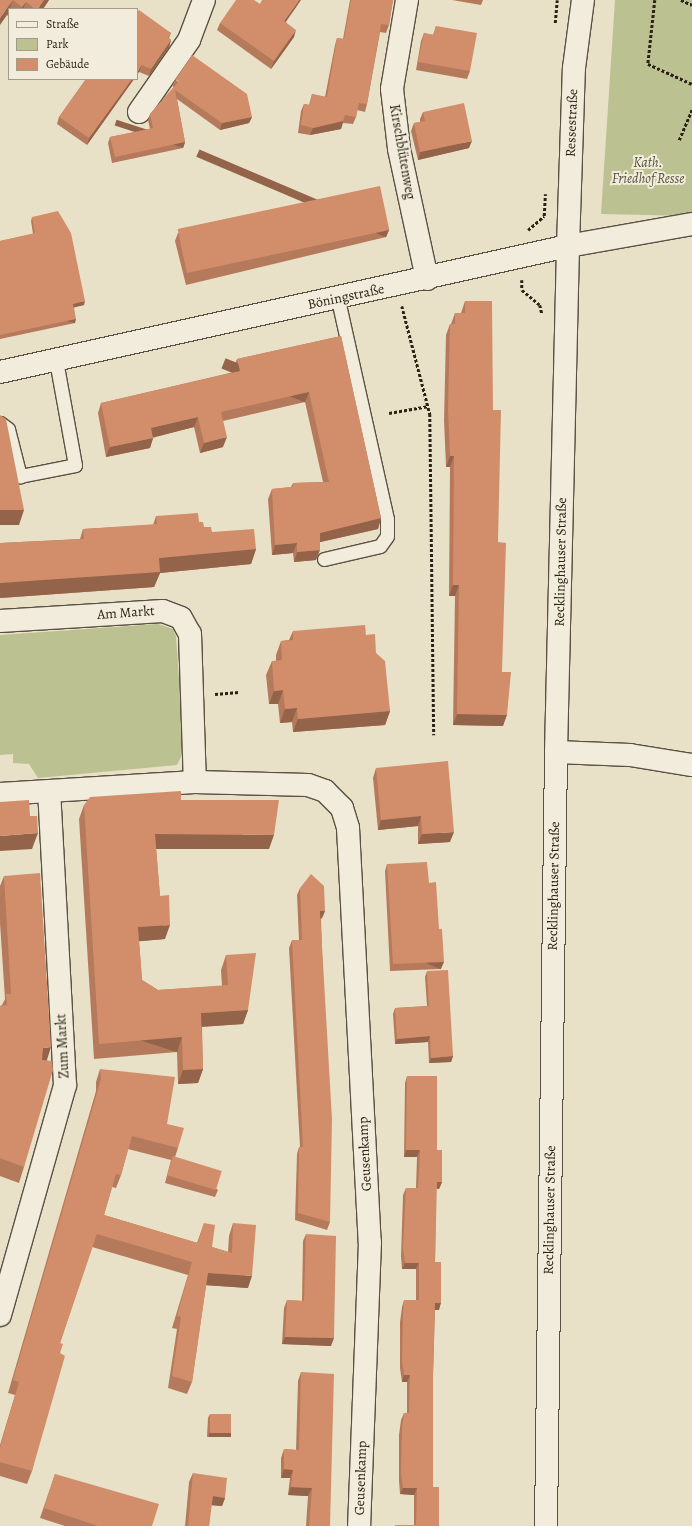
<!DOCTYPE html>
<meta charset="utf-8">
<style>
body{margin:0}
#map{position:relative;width:692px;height:1526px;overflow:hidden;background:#e9e1c7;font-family:Alegreya,serif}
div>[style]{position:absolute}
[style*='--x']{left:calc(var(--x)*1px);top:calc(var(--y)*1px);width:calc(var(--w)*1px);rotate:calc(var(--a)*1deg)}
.green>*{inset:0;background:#bcc192}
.path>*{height:2.5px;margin-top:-1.25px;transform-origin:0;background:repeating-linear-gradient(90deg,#2b2115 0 3px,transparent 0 5px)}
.roads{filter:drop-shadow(1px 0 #5a5142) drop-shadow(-1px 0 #5a5142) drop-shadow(0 1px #5a5142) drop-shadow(0 -1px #5a5142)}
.service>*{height:13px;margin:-6.5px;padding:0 6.5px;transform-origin:6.5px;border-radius:6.5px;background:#f1ecdb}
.minor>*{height:22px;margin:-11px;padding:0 11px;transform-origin:11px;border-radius:11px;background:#f1ecdb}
.secondary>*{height:22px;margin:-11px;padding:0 11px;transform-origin:11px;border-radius:11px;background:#f1ecdb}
.wall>*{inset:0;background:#b57a5b}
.shaded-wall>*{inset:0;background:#93634a;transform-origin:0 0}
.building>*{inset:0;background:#d28e6a;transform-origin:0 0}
span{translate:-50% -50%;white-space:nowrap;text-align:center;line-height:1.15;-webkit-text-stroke:4px #f1ecdb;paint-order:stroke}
.street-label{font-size:14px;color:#2b2115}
.park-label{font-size:14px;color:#56513a;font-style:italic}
.legend{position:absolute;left:8px;top:8px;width:130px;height:72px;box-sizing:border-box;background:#f1ecdb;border:1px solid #a29b8c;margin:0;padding:5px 7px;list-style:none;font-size:12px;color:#2b2115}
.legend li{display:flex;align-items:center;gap:8px;height:20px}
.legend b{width:20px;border:1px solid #a29b8c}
</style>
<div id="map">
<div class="green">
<div style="clip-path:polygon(615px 0,692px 0,692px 216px,601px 214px)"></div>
<div style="clip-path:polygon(158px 624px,173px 629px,176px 636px,184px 751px,177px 765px,38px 778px,29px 764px,13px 763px,13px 754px,0 755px,0 635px)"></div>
</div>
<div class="path">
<div style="--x:655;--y:0;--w:64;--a:96.2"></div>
<div style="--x:648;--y:64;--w:48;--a:24.4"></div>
<div style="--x:681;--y:0;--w:12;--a:24"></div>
<div style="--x:555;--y:23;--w:23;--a:-85"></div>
<div style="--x:679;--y:140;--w:33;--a:-67"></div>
<div style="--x:528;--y:230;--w:21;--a:-41"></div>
<div style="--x:544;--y:216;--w:22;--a:-87"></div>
<div style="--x:522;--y:280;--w:10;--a:90"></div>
<div style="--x:522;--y:290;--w:23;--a:40"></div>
<div style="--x:540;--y:305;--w:9;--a:77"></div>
<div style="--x:402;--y:306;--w:112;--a:75.5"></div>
<div style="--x:430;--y:414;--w:321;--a:89.3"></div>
<div style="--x:389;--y:413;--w:39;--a:-10"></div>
<div style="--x:215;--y:694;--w:24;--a:-5"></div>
</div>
<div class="roads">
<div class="service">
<div style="--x:0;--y:423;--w:10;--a:37"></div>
<div style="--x:8;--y:429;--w:49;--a:75.7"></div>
<div style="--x:20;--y:476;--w:56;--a:-11.3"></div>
<div style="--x:75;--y:465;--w:107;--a:-100.3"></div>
<div style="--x:324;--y:559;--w:57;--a:-13.1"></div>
<div style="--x:380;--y:546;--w:12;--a:-55"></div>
<div style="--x:387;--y:536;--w:17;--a:-90"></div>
<div style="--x:387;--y:519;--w:225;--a:-102.6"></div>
</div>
<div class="minor">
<div style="--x:407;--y:0;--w:90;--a:99.6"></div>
<div style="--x:392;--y:89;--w:60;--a:83.3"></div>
<div style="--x:399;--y:149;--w:133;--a:77.8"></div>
<div style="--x:139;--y:112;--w:88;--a:-55.2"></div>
<div style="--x:189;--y:40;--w:43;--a:-69.4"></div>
<div style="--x:0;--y:621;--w:163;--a:-3.5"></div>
<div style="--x:163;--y:611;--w:19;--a:21"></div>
<div style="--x:181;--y:618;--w:18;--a:61"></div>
<div style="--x:190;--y:634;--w:148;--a:88.1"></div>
<div style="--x:556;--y:752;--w:74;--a:2.3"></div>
<div style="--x:630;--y:755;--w:63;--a:9.2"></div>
<div style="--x:0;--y:794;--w:195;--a:-3.5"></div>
<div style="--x:195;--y:782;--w:113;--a:1.5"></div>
<div style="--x:308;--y:785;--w:18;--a:19"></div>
<div style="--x:325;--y:791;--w:24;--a:45"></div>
<div style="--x:342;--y:808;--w:21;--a:73"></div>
<div style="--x:348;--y:828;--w:415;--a:87"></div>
<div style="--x:370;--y:1242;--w:284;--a:92.2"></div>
<div style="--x:0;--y:1315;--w:239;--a:-74.2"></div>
<div style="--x:65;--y:1085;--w:293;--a:-93.1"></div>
</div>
<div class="secondary">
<div style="--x:0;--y:372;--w:582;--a:-12.51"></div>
<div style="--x:568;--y:246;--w:126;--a:-10.1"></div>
<div style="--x:546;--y:1526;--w:774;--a:-89.26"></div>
<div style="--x:556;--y:752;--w:506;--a:-88.64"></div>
<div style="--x:568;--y:246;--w:178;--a:-88.1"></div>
<div style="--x:574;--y:68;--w:69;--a:-82.5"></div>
</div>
</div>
<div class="wall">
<div style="clip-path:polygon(0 0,49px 0,43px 9px,9px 9px,9px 17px,7px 15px)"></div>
<div style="clip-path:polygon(350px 0,393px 0,389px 25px,386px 33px,380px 32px,367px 104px,365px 112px,357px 110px,356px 117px,353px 124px,343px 123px,341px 129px,310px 135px,298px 133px,301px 111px,304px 104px,309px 105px,312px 94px,325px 97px,335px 45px,337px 38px,343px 39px)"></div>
<div style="clip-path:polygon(452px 0,483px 0,481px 5px)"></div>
<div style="clip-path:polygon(137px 13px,171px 33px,169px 38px,171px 40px,169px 47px,149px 76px,139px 72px)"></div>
<div style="clip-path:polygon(286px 22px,294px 37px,271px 69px,217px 30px,220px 23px)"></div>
<div style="clip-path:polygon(436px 26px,470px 71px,467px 79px,416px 70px,421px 41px,424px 33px,433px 35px)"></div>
<div style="clip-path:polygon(86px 79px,134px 79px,87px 145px,57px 124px,59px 117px)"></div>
<div style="clip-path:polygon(175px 80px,252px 117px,249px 123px,220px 130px,177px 99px,185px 142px,183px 148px,112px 163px,108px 143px,110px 137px,150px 129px,148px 120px,150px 114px,174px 87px,172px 86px)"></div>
<div style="clip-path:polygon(423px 112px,469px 148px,418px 160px,411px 131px,414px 123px,420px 122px,420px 119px)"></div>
<div style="clip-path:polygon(32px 217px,84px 305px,74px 307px,75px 323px,0 339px,0 241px,33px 234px,31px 221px)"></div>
<div style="clip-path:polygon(389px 230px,386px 237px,186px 285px,175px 241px,178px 233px)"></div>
<div style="clip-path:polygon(465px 301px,493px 410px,502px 672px,503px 726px,453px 725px,455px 596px,449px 596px,450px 467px,446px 467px,444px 420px,446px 335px,450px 324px,451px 324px,455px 313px,461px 313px)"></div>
<div style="clip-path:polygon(341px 336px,381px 518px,378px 529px,320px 542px,316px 560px,294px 562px,293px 553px,272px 555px,268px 499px,272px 489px,291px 487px,293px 483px,323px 482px,305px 402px,223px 421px,223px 447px,200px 453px,194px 427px,153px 437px,153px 438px,150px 448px,106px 457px,98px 413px,101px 403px,234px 372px,233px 369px,237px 359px)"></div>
<div style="clip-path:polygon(156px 516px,199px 522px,204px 527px,212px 532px,256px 549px,251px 564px,160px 573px,154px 587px,0 598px,0 543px,80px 539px,83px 529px,153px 525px)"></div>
<div style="clip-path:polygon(293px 631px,366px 635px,376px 653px,390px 711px,385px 725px,293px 732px,292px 722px,280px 723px,278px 704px,269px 704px,266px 675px,272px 661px,276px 661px,276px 655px,281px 641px,289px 640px)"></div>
<div style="clip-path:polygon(376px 768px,450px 842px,418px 844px,418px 826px,378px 830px,373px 778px)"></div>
<div style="clip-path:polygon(181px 800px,269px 849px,156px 849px,160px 896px,165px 939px,139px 941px,142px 980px,158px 990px,222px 986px,221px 970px,226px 955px,248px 1010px,243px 1024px,202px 1027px,203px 1069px,198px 1083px,178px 1084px,177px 1052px,94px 1059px,79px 819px,84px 805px)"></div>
<div style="clip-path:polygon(387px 864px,429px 883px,441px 969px,390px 971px,385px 871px)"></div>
<div style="clip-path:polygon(4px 876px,47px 1060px,24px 1167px,19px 1183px,0 1176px,0 1006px,2px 1005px,5px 999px,0 923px,0 886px)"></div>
<div style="clip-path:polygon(300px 888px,325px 911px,322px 918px,321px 919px,330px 1222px,327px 1230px,295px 1220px,297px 1154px,299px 1147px,300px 1147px,289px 948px,292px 940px,299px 940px,297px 895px)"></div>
<div style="clip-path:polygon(427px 971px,453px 1056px,451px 1062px,429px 1063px,428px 1042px,395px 1044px,393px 1014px,395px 1008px,427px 1006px,425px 977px)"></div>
<div style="clip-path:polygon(100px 1069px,167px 1124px,178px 1148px,175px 1157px,218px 1190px,215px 1197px,165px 1183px,171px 1160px,128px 1149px,121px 1175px,116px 1188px,112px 1187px,104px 1215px,197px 1243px,204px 1223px,212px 1247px,228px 1252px,229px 1236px,233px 1223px,248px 1288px,206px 1285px,192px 1382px,187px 1394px,168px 1388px,177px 1329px,172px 1328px,188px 1275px,92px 1247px,60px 1343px,60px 1353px,32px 1471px,27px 1484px,0 1476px,0 1445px,15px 1395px,8px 1393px,96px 1091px,96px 1082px)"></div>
<div style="clip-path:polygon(407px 1076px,437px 1150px,442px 1182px,439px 1189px,436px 1188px,435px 1262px,439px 1310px,435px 1310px,433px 1375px,433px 1487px,439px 1526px,414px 1525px,414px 1495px,400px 1494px,399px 1481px,399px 1435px,401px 1420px,404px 1413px,407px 1413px,407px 1382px,402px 1382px,400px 1368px,400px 1322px,402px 1307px,404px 1300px,416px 1300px,416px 1269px,402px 1269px,401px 1256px,403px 1195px,406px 1188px,416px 1188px,417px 1157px,404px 1157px,405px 1083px)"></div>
<div style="clip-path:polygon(306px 1234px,331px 1346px,282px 1344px,284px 1308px,287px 1300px,302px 1301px,303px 1241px)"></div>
<div style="clip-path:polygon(301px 1372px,330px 1526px,306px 1526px,308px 1496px,288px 1495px,290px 1478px,281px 1478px,281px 1458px,284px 1449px,296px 1450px,298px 1381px)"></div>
<div style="clip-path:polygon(210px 1414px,231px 1433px,230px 1437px,207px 1437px,208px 1418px)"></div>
<div style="clip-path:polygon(193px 1473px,225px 1498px,222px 1506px,211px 1505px,209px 1526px,185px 1526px,189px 1482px)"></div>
<div style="clip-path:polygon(55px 1474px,152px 1526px,65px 1526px,40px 1518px)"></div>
</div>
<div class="shaded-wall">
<div style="clip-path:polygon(13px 0,7px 15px,0 25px,0 18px)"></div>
<div style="clip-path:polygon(44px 0,49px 0,43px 9px,38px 9px)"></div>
<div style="clip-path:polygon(299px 0,301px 0,281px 29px,284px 21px)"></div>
<div style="clip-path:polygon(26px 2px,23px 9px,22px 9px,22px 7px)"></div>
<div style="clip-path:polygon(296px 30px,294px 37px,271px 69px,274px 61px)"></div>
<div style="clip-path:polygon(171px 40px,169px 47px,149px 76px,151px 69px)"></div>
<div style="clip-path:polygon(142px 65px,139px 72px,137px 75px,137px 72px)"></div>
<div style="clip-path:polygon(132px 79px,134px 79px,87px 145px,89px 138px)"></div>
<div style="clip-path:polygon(252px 117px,249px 123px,220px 130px,222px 123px)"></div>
<div style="clip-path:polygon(343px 121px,341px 129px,310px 135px,313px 128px)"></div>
<div style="clip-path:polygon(472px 141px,469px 148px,418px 160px,420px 152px)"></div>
<div style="left:185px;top:142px;width:6px;height:72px;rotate:108deg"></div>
<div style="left:389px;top:230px;width:8px;height:206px;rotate:113deg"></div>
<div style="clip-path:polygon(85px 301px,84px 305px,72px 308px,73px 304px)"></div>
<div style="left:76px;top:319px;width:4px;height:78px;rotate:104deg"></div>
<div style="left:309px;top:392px;width:11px;height:90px;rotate:112deg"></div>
<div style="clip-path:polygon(198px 417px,194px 427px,148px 439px,151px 428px)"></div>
<div style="clip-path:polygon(227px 437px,223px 447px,200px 453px,204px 443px)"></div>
<div style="clip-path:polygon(153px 438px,150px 448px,106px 457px,110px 447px)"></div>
<div style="clip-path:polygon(450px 456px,454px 456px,450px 467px,446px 467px)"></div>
<div style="clip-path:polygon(0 510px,24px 510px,19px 525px,0 525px)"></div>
<div style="clip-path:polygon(381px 518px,378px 529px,316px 543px,320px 533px)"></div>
<div style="clip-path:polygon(297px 543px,293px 553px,272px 555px,275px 545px)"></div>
<div style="clip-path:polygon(256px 549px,251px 564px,160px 573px,154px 587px,0 598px,0 583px,159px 558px)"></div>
<div style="clip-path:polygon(320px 550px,316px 560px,294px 562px,297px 552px)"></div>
<div style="clip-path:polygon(453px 585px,459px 585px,455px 596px,449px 596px)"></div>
<div style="clip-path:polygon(283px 690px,278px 704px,269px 704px,274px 691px)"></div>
<div style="clip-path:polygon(297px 708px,292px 722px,280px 723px,285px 709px)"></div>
<div style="clip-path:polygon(390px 711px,385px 725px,293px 732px,298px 719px)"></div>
<div style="clip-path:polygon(457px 714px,507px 715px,503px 726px,453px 725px)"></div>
<div style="clip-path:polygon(421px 816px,418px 826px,378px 830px,381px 820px)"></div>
<div style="clip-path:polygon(454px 832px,450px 842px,418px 844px,422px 834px)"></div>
<div style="clip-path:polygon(38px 833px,32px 849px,0 851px,0 836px)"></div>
<div style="clip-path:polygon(155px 834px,274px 835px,269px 849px,150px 849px)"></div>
<div style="clip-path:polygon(320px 911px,325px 911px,322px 918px,318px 919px)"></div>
<div style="clip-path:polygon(170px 925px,165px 939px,132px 942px,138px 927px)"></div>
<div style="left:444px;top:962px;width:8px;height:51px;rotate:113deg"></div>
<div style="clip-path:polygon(248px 1010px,243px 1024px,196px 1027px,201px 1013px)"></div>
<div style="clip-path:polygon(430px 1036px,428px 1042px,395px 1044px,397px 1039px)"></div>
<div style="left:182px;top:1037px;width:16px;height:83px;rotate:108deg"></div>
<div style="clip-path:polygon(51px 1047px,46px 1063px,37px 1064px,43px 1048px)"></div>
<div style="clip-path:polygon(453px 1056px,451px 1062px,429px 1063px,431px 1058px)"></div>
<div style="clip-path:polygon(203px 1069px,198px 1083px,178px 1084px,183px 1070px)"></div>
<div style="clip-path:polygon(406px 1150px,420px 1150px,417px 1157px,404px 1157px)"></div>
<div style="clip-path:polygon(437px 1182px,442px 1182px,439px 1189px,434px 1188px)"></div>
<div style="clip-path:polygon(405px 1263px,419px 1263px,416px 1269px,402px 1269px)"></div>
<div style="clip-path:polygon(208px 1273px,252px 1276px,248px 1288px,203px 1285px)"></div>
<div style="clip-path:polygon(435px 1303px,441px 1303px,439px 1310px,432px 1310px)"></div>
<div style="clip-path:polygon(285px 1337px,334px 1338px,331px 1346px,282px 1344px)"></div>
<div style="clip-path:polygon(404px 1375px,410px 1375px,407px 1382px,402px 1382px)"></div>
<div style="left:209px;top:1433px;width:22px;height:4px"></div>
<div style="clip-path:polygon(284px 1469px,293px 1470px,290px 1478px,281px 1478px)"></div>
<div style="clip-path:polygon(291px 1487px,312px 1488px,308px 1496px,288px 1495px)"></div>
<div style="clip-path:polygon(403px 1488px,417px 1488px,414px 1495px,400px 1494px)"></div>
<div style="clip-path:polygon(213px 1496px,225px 1498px,222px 1506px,209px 1505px)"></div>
</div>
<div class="building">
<div style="clip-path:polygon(0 0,13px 0,0 18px)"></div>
<div style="clip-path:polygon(13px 0,44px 0,38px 9px,35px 9px,26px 2px,22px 7px)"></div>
<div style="clip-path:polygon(236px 0,254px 0,260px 4px,262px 0,299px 0,284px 21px,296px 30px,274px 61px,220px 23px)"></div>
<div style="clip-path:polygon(351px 0,393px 0,389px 25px,381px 24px,367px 104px,359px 103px,356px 117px,345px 115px,343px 121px,313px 128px,301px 125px,304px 104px,310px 105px,312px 94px,327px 97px,337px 38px,344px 39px)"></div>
<div style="clip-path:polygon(139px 10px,171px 33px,168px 37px,171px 40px,151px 69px,142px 65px,137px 72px,137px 13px)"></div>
<div style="clip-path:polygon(436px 26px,477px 33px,470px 71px,418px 62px,424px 33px,434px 35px)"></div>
<div style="clip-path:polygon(192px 55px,247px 94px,252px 117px,222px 123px,175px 90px,185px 142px,115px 157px,110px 137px,153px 128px,150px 114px,179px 81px,175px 80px)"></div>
<div style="clip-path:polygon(86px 79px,132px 79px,89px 138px,59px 117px)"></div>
<div style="clip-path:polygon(464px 103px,472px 141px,420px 152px,414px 123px,425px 121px,423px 112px)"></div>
<div style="left:380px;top:186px;width:45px;height:207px;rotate:78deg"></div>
<div style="clip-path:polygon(58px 211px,71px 233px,85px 301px,73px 304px,76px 319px,0 335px,0 241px,35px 233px,32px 217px)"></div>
<div style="clip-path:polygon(465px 301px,492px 301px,493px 410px,501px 410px,498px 542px,506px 543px,502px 672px,511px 672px,507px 715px,457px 714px,459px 585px,453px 585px,454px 456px,450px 456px,448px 409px,450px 324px,455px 324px,455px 313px,465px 313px)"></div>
<div style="clip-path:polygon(341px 336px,381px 518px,320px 533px,320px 550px,297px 552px,297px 543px,275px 545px,272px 489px,293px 487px,293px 483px,329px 482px,309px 392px,221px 412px,227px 437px,204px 443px,198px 417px,151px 428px,153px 438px,110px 447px,101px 403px,240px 371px,237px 359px)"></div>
<div style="clip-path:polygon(0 415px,6px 419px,24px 510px,0 510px)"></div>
<div style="clip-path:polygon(198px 513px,199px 522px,203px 522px,204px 527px,211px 527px,212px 532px,254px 529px,256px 549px,159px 558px,160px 572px,0 583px,0 543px,84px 539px,83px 529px,157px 524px,156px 516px)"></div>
<div style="clip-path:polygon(365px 625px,366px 635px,375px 634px,376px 653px,385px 661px,390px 711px,298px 719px,297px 708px,285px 709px,283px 690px,274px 691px,272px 661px,282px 660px,281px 641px,293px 640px,293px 631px)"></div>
<div style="clip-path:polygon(448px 761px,454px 832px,422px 834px,421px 816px,381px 820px,376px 768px)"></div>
<div style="clip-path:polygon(181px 791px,181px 800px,279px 800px,274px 835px,155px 834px,160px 896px,169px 895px,170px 925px,138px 927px,142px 980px,158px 990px,228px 985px,226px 955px,256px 953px,248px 1010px,201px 1013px,203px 1069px,183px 1070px,182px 1037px,99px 1044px,84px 805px,90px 797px)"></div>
<div style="clip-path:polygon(29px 800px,30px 816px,37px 816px,38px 833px,0 836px,0 802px)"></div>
<div style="clip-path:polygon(427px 862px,429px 883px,436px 882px,439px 929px,442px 929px,444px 962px,393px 964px,387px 864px)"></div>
<div style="clip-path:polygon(40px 873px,51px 1047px,43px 1048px,42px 1060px,52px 1061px,53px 1070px,24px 1167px,0 1158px,0 1006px,7px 1005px,6px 994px,11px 994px,4px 876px)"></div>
<div style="clip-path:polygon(311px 874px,324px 886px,325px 911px,320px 911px,332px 1119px,330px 1222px,298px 1213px,299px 1147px,303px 1147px,292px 940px,302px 940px,300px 888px)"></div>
<div style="clip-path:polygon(448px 970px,453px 1056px,431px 1058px,430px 1036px,397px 1039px,395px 1008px,429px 1006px,427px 971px)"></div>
<div style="clip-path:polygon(100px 1069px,175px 1077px,167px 1124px,184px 1128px,178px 1148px,132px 1136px,121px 1175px,116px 1174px,104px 1215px,198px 1243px,204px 1223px,215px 1225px,212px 1247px,232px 1253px,233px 1223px,256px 1225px,252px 1276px,208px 1273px,192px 1382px,172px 1376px,181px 1317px,177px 1316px,192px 1262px,97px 1234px,60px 1343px,63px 1344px,60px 1353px,65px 1356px,32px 1471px,0 1462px,0 1448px,19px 1382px,13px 1380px,101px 1079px)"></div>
<div style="clip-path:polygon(407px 1076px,437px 1076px,437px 1150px,442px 1150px,442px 1182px,437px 1182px,435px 1262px,441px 1262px,441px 1303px,435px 1303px,433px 1375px,433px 1487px,439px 1487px,439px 1526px,395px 1526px,395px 1525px,416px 1525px,417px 1488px,403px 1488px,401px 1474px,402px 1428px,404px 1413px,409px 1413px,410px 1375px,404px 1375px,402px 1361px,403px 1315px,404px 1300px,419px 1300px,419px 1263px,405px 1263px,403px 1249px,406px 1188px,418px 1188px,420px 1150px,406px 1150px)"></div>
<div style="left:173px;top:1156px;width:51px;height:20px;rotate:17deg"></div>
<div style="clip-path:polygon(306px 1234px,336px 1236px,334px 1338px,285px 1337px,287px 1300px,304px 1301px)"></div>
<div style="clip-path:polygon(301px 1372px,334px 1374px,330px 1526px,309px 1526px,312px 1488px,291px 1487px,293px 1470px,284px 1469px,284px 1449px,299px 1450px)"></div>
<div style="left:210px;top:1414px;width:21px;height:19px"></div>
<div style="clip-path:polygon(193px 1473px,227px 1478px,225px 1498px,213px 1496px,209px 1526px,188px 1526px)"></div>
<div style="clip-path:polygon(55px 1474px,159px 1504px,152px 1526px,98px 1526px,44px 1508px)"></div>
</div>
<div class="street-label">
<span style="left:572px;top:123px;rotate:-88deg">Ressestraße</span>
<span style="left:402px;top:152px;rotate:80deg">Kirschblütenweg</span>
<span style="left:346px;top:297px;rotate:-12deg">Böningstraße</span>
<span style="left:561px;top:562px;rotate:-89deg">Recklinghauser Straße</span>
<span style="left:126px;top:613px;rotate:-4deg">Am Markt</span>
<span style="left:554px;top:886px;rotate:-89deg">Recklinghauser Straße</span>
<span style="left:63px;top:1046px;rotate:-93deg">Zum Markt</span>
<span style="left:365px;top:1154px;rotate:-93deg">Geusenkamp</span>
<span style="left:550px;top:1210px;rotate:-89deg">Recklinghauser Straße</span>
<span style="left:361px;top:1478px;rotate:-88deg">Geusenkamp</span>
</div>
<div class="park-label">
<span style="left:648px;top:171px">Kath.<br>Friedhof Resse</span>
</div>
<ul class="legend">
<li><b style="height:5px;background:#f1ecdb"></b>Straße</li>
<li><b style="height:11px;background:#bcc192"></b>Park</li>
<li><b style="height:11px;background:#d28e6a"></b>Gebäude</li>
</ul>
</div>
